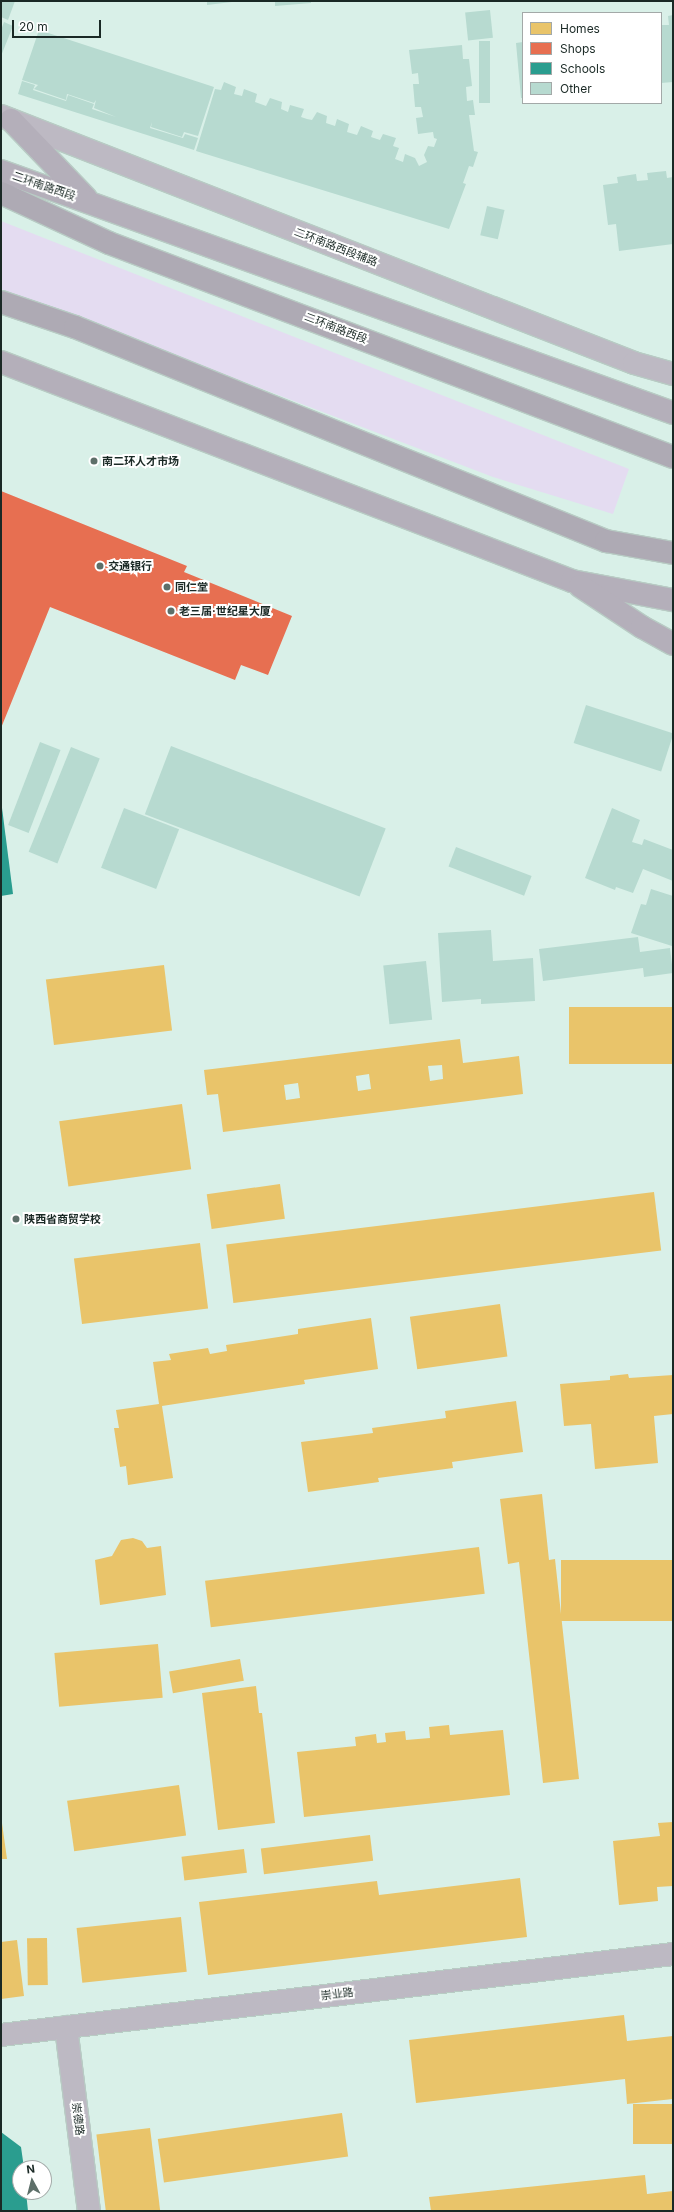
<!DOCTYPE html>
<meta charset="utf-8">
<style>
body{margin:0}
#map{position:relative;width:674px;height:2212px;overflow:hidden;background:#d9f0e8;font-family:Inter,"Noto Sans SC",sans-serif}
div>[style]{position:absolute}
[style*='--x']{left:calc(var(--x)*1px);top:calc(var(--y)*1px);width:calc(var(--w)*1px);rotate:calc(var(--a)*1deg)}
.green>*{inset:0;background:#e4dcf1}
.homes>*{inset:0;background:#e9c46a;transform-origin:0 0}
.shops>*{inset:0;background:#e76f51}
.schools>*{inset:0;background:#2a9d8f}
.building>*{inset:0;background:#b7dad0;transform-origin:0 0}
.roads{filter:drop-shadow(1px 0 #b8cbc4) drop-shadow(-1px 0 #b8cbc4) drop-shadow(0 1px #b8cbc4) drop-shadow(0 -1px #b8cbc4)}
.minor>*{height:22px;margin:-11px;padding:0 11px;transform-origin:11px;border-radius:11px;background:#bdb9c3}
.tertiary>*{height:22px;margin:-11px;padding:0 11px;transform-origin:11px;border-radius:11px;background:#bdb9c3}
.secondary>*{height:22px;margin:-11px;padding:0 11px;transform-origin:11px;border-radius:11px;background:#b4afba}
.trunk>*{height:22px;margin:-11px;padding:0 11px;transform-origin:11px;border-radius:11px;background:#aeaab4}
.dots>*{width:11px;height:11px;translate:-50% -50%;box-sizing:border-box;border:2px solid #fff;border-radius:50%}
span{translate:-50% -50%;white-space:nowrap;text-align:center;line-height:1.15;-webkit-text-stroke:4px #fff;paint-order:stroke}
.street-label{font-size:11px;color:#1a2925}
.poi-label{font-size:11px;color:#1a2925;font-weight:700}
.left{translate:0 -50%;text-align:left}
.frame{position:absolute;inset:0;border:2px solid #1a2925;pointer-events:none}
.legend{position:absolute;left:522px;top:12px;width:140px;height:92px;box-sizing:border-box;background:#fff;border:1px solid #a3a9a8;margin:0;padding:5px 7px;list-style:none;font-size:12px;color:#1a2925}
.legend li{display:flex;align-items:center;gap:8px;height:20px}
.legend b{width:20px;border:1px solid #a3a9a8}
.north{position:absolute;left:12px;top:2160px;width:40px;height:40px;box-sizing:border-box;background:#fff;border:1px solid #a3a9a8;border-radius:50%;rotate:353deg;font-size:11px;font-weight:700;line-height:16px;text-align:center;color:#1a2925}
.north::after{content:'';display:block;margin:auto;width:14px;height:18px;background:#5d6f69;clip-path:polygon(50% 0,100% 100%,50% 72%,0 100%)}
.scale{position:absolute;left:12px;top:20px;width:89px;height:18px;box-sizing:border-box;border:2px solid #1a2925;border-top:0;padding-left:5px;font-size:12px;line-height:14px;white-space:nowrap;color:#1a2925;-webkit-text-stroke:3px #fff;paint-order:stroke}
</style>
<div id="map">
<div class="green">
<div style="clip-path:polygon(1px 221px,629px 469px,613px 514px,493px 477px,1px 289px)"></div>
</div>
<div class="homes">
<div style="left:164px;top:965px;width:66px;height:119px;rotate:83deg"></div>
<div style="left:673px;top:1007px;width:57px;height:104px;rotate:90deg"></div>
<div style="clip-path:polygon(evenodd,460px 1039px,463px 1063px,519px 1056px,523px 1094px,223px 1132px,218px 1094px,207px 1095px,204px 1070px,460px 1039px,442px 1065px,443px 1079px,430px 1081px,428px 1066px,442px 1065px,460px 1039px,369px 1074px,371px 1089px,358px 1091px,356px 1076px,369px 1074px,460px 1039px,298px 1083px,300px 1098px,286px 1100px,284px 1085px,298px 1083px)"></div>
<div style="left:182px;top:1104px;width:66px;height:124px;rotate:82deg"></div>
<div style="left:280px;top:1184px;width:35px;height:74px;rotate:82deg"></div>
<div style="left:654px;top:1192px;width:59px;height:431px;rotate:83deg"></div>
<div style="left:200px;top:1243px;width:66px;height:127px;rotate:83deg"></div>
<div style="left:500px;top:1304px;width:53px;height:91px;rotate:82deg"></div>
<div style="clip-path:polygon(371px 1318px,378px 1369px,304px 1380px,305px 1384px,162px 1406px,173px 1478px,128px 1485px,126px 1466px,120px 1467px,114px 1428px,119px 1428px,116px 1410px,159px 1404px,153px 1362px,171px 1360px,169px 1354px,208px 1348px,210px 1354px,227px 1351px,226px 1345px,298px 1334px,298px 1329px)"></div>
<div style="clip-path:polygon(628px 1374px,629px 1378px,673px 1375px,673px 1414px,654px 1416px,658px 1463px,595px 1469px,591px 1424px,564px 1426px,560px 1384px,610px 1380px,610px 1376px)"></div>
<div style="clip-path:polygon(516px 1401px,523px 1452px,452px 1462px,453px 1468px,378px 1478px,379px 1482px,308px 1492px,301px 1442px,373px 1433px,372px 1428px,446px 1418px,445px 1411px)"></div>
<div style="clip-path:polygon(542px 1494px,549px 1560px,555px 1559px,579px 1779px,543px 1783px,519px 1562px,508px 1564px,500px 1499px)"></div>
<div style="clip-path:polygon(133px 1538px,142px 1541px,147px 1548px,161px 1546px,166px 1595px,100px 1605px,95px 1560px,112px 1556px,121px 1540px)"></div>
<div style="left:479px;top:1547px;width:47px;height:276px;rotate:83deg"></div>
<div style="left:673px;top:1560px;width:61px;height:112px;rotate:90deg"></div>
<div style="left:158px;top:1644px;width:54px;height:104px;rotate:85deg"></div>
<div style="left:240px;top:1659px;width:22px;height:72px;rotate:80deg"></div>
<div style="clip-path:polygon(256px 1686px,259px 1713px,262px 1713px,275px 1823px,218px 1830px,202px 1693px)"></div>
<div style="clip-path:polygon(449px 1725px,450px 1735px,503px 1730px,510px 1795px,304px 1817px,297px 1752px,356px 1746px,355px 1737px,376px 1734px,377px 1743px,386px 1742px,385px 1733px,405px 1731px,406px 1740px,430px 1738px,429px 1727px)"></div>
<div style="left:179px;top:1785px;width:51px;height:113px;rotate:82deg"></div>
<div style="clip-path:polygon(1px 1816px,7px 1859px,1px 1859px)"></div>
<div style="clip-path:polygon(673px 1822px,673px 1886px,657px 1887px,658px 1901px,619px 1905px,613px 1841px,660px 1836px,658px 1823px)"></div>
<div style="left:370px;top:1835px;width:26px;height:110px;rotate:83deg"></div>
<div style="left:244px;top:1849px;width:24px;height:63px;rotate:83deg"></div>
<div style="clip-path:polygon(520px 1878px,527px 1937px,208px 1975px,199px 1902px,377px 1881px,379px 1895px)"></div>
<div style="left:181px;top:1917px;width:55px;height:105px;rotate:84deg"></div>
<div style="left:47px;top:1938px;width:47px;height:20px;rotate:89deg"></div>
<div style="clip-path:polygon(17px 1940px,24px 1996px,1px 1999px,1px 1942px)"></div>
<div style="clip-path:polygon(624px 2015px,627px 2041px,673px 2036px,673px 2099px,627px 2104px,625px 2079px,416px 2103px,409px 2040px)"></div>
<div style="left:673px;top:2104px;width:40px;height:40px;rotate:90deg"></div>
<div style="left:342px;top:2113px;width:44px;height:186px;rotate:82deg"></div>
<div style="left:150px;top:2128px;width:84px;height:54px;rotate:83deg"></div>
<div style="clip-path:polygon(645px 2175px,647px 2194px,673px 2191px,673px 2211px,431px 2211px,429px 2197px)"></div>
</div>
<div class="shops">
<div style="clip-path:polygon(1px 491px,187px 566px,184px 572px,292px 616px,268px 675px,241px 665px,235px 680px,50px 607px,1px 728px)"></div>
</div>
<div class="schools">
<div style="clip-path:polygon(1px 800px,13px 894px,1px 896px)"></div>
<div style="clip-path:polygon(1px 2132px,21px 2147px,24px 2168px,20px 2168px,20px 2192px,26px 2192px,28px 2211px,1px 2211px)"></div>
</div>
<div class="building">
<div style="clip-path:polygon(1px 1px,15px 1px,8px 20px,1px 17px)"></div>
<div style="clip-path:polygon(207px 1px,232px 1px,232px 2px,207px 5px)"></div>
<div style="clip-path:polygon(275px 1px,311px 1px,311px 3px,275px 6px)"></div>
<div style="left:490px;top:10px;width:28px;height:25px;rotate:84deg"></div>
<div style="clip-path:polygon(673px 15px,673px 82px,661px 83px,661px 25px,669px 25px,668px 16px)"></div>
<div style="clip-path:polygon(4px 22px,13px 26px,1px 56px,1px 30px)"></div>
<div style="clip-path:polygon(39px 30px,214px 87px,198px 136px,184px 132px,182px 137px,151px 127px,152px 122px,150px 128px,183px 138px,185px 134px,198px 138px,194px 150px,18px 94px,22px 81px,35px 85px,33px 90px,66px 101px,68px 95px,94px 104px,92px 109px,116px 117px,94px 108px,96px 100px,94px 103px,67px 94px,66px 100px,34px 89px,38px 85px,22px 80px)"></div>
<div style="left:479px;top:41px;width:11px;height:62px"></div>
<div style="clip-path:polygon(523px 42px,523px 98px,521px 98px,516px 43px)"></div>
<div style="clip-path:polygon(462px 45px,463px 59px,469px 59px,472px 86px,466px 87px,467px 101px,473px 100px,475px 115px,469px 115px,474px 151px,478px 152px,473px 167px,469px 166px,463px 183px,466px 184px,449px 229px,196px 151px,215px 89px,221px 90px,224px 82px,236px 87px,234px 94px,242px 96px,244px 89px,257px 94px,255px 102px,266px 106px,270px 98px,282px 102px,281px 109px,288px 112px,290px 105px,304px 109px,301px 117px,307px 119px,312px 120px,317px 112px,327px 116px,326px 123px,335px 126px,337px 119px,349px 124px,347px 132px,357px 135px,361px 126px,373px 131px,371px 137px,380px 140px,383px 134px,396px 138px,393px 146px,399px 148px,395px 159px,403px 162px,405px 154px,415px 158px,419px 166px,427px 162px,424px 155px,428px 146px,434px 147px,437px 139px,434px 138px,433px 132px,418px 134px,416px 118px,423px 117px,421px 107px,415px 107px,413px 84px,419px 84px,418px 73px,412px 74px,409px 50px)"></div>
<div style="clip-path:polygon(666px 171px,667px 178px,673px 177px,673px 244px,619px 251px,616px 224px,608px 225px,603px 185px,618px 183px,617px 177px,636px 174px,637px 181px,648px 180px,647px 173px)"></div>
<div style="left:487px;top:206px;width:18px;height:30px;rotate:13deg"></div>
<div style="left:586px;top:705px;width:92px;height:40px;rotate:18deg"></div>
<div style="left:40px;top:742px;width:22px;height:89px;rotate:21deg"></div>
<div style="left:171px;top:746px;width:230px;height:73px;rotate:21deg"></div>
<div style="left:71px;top:747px;width:31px;height:113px;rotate:22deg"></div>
<div style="left:124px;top:808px;width:59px;height:64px;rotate:21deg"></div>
<div style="clip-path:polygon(612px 808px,640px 820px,632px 842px,642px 845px,644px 839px,673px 850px,673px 881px,643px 869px,633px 893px,616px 887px,615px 890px,585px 878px)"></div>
<div style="left:456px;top:847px;width:81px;height:21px;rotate:21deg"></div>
<div style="clip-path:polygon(651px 889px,673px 896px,672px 946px,631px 933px,641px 904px,646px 905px)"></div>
<div style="clip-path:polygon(491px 930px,493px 961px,533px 958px,535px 1001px,481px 1004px,481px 999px,442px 1002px,438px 933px)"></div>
<div style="clip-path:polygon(638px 937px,640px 952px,670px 948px,673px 973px,644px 977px,643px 968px,543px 981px,539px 949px)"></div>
<div style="left:426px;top:961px;width:59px;height:43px;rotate:84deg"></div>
</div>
<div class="roads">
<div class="minor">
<div style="--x:1;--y:116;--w:679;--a:21.32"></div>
<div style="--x:634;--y:363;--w:41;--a:15.8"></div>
</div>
<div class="tertiary">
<div style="--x:66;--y:2027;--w:185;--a:82.9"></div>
<div style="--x:1;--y:2035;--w:677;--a:-6.87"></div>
</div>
<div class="secondary">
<div style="--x:11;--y:120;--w:108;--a:46.1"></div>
<div style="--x:1;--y:171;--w:714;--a:19.8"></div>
<div style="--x:1;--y:362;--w:612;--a:20.98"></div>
<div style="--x:572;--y:581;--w:103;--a:10.7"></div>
<div style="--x:580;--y:586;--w:74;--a:33.5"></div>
<div style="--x:642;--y:627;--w:35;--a:29"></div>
</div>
<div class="trunk">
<div style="--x:1;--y:193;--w:119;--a:24.8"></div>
<div style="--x:109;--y:243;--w:603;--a:20.78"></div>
<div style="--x:1;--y:302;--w:78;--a:18.7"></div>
<div style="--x:75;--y:327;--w:573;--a:21.95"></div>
<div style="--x:606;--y:541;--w:68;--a:10.2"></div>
</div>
</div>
<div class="dots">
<div style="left:94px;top:461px;background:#5d6f69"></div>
<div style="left:100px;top:566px;background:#5d6f69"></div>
<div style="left:167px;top:587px;background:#5d6f69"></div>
<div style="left:171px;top:611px;background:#5d6f69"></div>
<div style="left:16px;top:1219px;background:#5d6f69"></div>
</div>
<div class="street-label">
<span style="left:44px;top:186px;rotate:19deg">二环南路西段</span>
<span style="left:336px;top:247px;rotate:21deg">二环南路西段辅路</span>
<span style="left:336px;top:328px;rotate:21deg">二环南路西段</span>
<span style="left:337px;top:1994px;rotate:-7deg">崇业路</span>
<span style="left:78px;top:2119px;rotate:83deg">崇德路</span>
</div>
<div class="poi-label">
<span class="left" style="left:102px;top:461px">南二环人才市场</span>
<span class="left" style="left:108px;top:566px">交通银行</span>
<span class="left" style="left:175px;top:587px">同仁堂</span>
<span class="left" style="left:179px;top:611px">老三届·世纪星大厦</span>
<span class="left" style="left:24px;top:1219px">陕西省商贸学校</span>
</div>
<div class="frame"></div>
<ul class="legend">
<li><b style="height:11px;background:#e9c46a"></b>Homes</li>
<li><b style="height:11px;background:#e76f51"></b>Shops</li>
<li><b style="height:11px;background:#2a9d8f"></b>Schools</li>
<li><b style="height:11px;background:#b7dad0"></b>Other</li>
</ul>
<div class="north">N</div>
<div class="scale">20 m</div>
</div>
